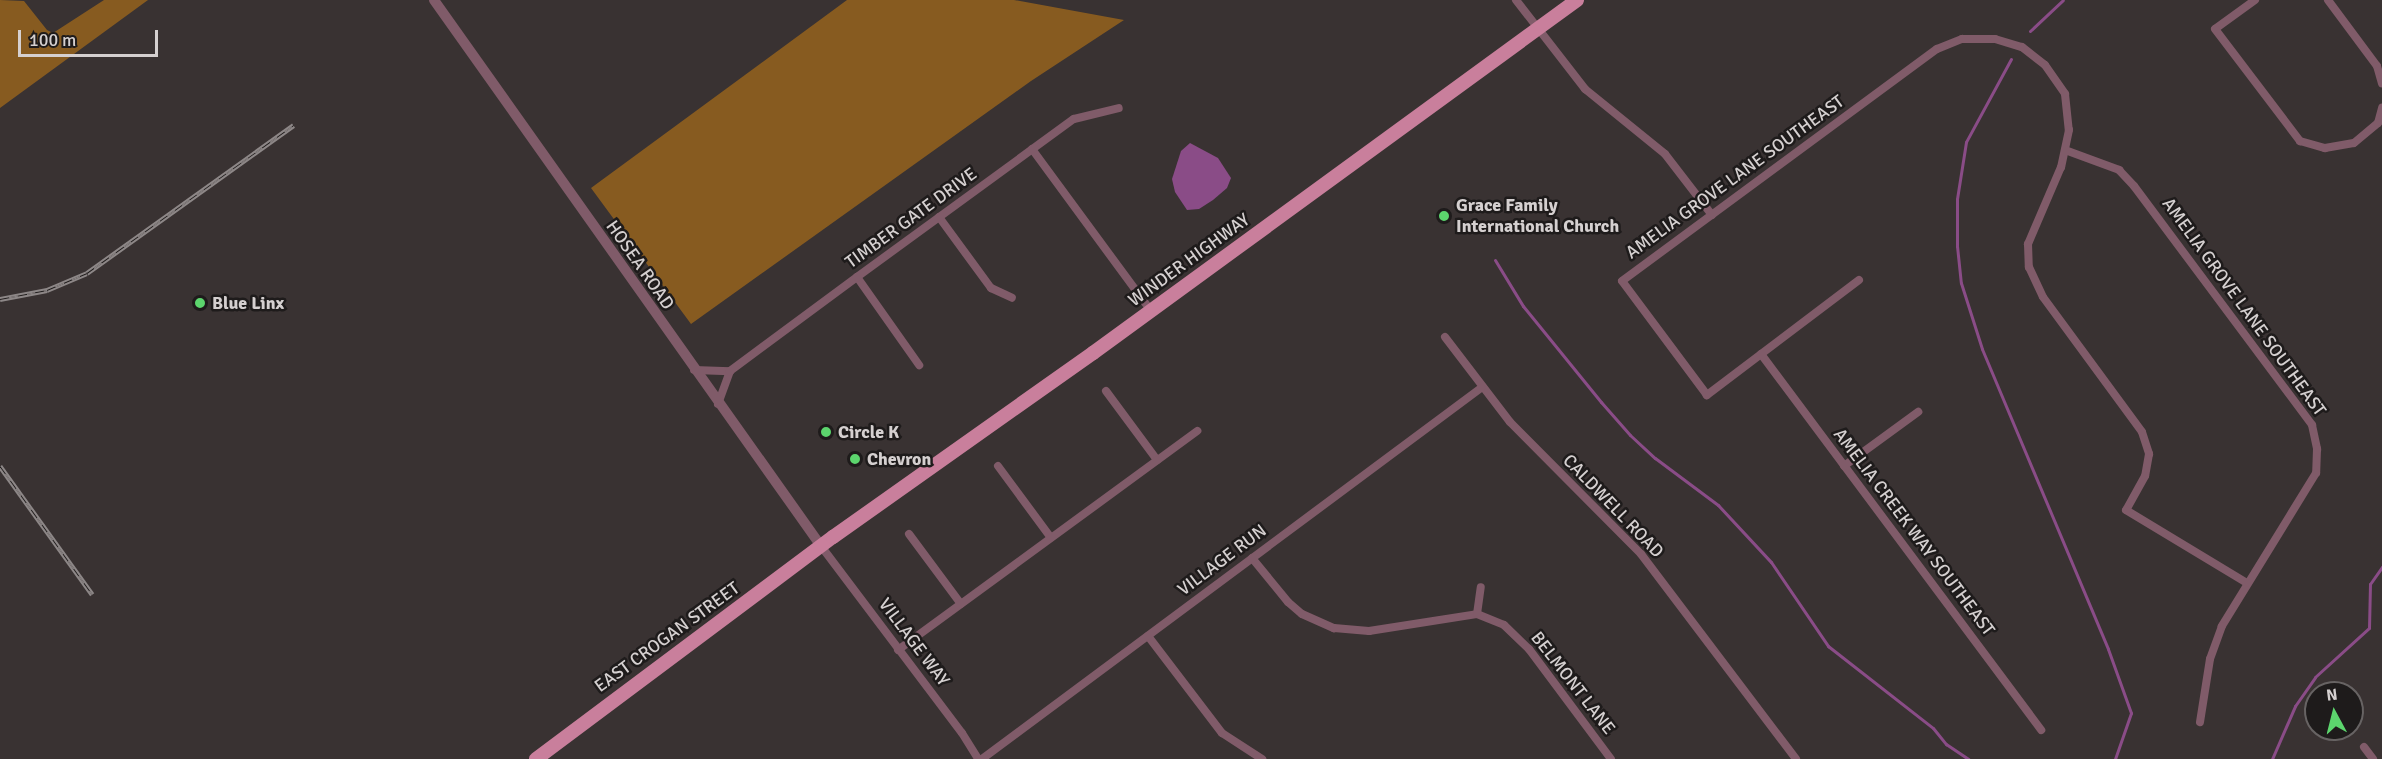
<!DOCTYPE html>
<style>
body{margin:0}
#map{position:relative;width:2382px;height:759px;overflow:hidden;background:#393232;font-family:Signika,sans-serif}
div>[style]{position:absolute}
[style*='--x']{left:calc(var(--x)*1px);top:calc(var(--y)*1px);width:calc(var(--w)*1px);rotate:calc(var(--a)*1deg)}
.forest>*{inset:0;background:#875b20}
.water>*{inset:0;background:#8a4c87}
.stream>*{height:3px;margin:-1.5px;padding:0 1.5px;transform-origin:1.5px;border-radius:1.5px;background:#8a4c87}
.minor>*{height:8px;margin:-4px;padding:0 4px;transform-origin:4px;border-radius:4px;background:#805b69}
.tertiary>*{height:10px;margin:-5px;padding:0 5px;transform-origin:5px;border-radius:5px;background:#805b69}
.primary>*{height:14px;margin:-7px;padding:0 7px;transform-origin:7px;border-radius:7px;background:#c97f9c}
.rail>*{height:5px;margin-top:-2.5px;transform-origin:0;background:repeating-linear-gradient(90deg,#1e1b1b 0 9px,#8d8787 0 18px);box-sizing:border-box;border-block:2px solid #8d8787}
.dots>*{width:16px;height:16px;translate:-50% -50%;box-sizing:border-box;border:3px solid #1e1b1b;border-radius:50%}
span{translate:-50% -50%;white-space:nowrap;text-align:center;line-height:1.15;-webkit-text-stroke:5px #1e1b1b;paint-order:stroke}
.street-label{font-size:18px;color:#d5d0d0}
.poi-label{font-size:18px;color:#d5d0d0;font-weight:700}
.left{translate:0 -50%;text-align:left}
.north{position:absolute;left:2304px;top:681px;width:60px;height:60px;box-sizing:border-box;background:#1e1b1b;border:2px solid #676363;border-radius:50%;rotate:353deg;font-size:16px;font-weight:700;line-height:24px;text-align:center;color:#d5d0d0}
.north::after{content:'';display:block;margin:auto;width:21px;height:27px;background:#5cd56d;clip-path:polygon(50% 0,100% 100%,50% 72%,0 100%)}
.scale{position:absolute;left:18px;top:30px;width:140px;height:27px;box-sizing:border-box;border:3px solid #d5d0d0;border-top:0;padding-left:8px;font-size:18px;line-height:21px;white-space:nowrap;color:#d5d0d0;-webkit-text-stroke:4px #1e1b1b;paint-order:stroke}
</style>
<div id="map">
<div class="forest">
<div style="clip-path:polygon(0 0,24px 1px,47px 30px,53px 33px,104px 0,148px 0,0 108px)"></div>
<div style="clip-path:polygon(847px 0,1014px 0,1124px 20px,1031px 81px,691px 324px,591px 188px)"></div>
</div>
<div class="water">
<div style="clip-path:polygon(1190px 143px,1218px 158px,1231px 178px,1227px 188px,1213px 200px,1199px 209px,1187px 210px,1175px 192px,1172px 179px,1181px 151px)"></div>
</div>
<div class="stream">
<div style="--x:2030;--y:31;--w:45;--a:-43.2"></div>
<div style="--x:2011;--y:59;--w:94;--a:118.5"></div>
<div style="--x:1966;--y:142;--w:58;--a:99"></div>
<div style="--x:1957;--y:199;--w:47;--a:90"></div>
<div style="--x:1957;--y:246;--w:37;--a:84"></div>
<div style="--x:1961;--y:283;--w:69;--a:72.3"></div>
<div style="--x:1982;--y:349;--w:325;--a:67.2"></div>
<div style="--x:2108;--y:649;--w:68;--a:70.2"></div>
<div style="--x:2131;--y:713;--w:49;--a:109.2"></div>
<div style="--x:1495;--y:260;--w:54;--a:58.7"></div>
<div style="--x:1523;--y:306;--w:124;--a:50.9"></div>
<div style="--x:1601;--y:402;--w:44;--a:48.7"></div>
<div style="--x:1630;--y:435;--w:34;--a:43"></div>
<div style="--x:1655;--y:458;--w:79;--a:36.7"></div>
<div style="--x:1718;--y:505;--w:78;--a:47.1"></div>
<div style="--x:1771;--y:562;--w:102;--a:55.8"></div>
<div style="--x:1828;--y:646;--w:133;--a:38"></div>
<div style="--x:1933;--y:728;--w:21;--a:51"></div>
<div style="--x:1946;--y:744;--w:27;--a:34"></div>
<div style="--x:2272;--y:759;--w:58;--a:-66.5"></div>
<div style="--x:2295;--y:706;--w:35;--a:-55"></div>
<div style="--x:2315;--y:677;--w:73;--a:-42.2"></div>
<div style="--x:2369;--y:628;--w:44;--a:-88.7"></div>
<div style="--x:2370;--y:584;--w:21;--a:-55"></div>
</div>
<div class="minor">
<div style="--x:1516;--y:0;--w:113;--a:52.2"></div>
<div style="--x:1585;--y:89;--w:103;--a:39.1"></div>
<div style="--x:1665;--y:154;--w:77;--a:52.4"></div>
<div style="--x:2255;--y:0;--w:49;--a:144.1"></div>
<div style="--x:2215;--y:29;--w:141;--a:52.8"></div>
<div style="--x:2300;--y:141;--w:26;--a:16"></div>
<div style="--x:2325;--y:148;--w:29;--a:-10"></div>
<div style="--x:2354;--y:143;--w:31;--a:-40"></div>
<div style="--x:2378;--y:123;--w:16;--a:-75"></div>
<div style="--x:2328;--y:0;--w:82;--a:53.4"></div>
<div style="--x:2377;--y:66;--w:18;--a:74"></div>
<div style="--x:1032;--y:149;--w:201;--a:53.7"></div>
<div style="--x:2065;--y:150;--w:58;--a:20.3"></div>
<div style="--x:2119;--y:170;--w:22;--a:47"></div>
<div style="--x:2134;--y:186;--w:298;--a:53.3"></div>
<div style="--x:2312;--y:425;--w:25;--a:78"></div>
<div style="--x:2317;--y:449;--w:24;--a:92"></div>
<div style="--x:2316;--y:473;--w:180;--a:121.6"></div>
<div style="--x:2222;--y:626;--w:35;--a:110"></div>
<div style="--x:2210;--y:659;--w:64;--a:99"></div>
<div style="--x:939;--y:217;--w:88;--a:53.8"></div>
<div style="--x:991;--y:288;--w:23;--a:25"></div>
<div style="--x:857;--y:277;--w:108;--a:54.8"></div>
<div style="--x:1859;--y:280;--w:191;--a:142.9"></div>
<div style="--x:1707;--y:395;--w:142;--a:-126.7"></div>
<div style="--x:1622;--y:281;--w:391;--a:-36.4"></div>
<div style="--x:1937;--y:49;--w:27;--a:-22"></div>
<div style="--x:1962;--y:39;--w:33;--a:0"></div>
<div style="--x:1995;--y:39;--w:28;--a:17"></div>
<div style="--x:2022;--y:47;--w:29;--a:38"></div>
<div style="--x:2045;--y:65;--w:35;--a:55"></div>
<div style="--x:2065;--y:94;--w:36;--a:84"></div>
<div style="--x:2069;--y:130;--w:38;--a:102"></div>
<div style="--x:2061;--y:167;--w:84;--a:113.2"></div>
<div style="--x:2028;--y:244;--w:23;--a:88"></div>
<div style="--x:2029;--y:267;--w:33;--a:65"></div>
<div style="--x:2043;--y:297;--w:167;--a:53.7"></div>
<div style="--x:2142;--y:432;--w:23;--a:72"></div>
<div style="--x:2149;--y:454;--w:22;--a:100"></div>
<div style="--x:2145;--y:476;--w:39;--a:119"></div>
<div style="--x:2126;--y:510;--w:141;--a:31.1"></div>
<div style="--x:1445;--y:337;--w:107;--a:52.6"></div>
<div style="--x:1510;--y:422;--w:186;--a:45.2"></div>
<div style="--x:1641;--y:554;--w:257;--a:52.9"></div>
<div style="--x:1761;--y:354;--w:469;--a:53.3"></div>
<div style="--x:694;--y:370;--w:36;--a:2"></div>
<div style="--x:1106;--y:391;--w:86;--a:53.5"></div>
<div style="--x:718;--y:404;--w:35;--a:-70"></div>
<div style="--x:730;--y:371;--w:158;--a:-36.5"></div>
<div style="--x:857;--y:277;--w:268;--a:-36.1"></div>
<div style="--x:1074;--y:119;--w:46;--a:-13.7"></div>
<div style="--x:998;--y:466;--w:89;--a:53.6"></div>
<div style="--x:1844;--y:466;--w:92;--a:-36.1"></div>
<div style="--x:909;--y:534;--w:87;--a:53.4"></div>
<div style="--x:821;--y:546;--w:234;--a:53"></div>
<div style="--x:962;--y:733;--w:31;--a:58"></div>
<div style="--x:1252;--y:558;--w:57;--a:50.7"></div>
<div style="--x:1288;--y:602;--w:18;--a:41"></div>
<div style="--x:1302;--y:614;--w:35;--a:24"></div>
<div style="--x:1334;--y:628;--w:35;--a:5"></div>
<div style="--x:1369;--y:631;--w:109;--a:-8.9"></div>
<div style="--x:1477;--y:614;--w:29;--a:22"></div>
<div style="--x:1504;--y:625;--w:35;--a:44"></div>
<div style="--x:1529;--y:649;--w:137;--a:53.3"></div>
<div style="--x:1477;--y:614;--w:27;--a:-82"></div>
<div style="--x:1148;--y:636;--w:122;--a:52.7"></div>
<div style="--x:1222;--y:733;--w:48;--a:33"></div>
<div style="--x:898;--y:650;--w:371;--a:-36.2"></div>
<div style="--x:2364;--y:747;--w:15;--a:53"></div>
<div style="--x:982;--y:759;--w:622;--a:-36.63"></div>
</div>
<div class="tertiary">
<div style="--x:434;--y:0;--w:669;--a:54.67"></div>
</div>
<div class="primary">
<div style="--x:536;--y:759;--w:371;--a:-36.8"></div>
<div style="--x:833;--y:537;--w:319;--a:-35.3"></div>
<div style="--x:1093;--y:353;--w:599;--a:-36.1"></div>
</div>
<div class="rail">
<div style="--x:0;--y:299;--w:48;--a:-10.8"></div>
<div style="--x:47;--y:290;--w:43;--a:-23"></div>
<div style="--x:87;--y:273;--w:254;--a:-35.6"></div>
<div style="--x:0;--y:466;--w:158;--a:54.3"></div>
</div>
<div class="dots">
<div style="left:1444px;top:216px;background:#5cd56d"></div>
<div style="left:200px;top:303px;background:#5cd56d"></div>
<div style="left:826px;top:432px;background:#5cd56d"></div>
<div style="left:855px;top:459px;background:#5cd56d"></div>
</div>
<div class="street-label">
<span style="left:1735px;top:177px;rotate:-36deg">AMELIA GROVE LANE SOUTHEAST</span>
<span style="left:911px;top:218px;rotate:-36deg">TIMBER GATE DRIVE</span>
<span style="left:1189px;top:260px;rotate:-36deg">WINDER HIGHWAY</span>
<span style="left:640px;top:265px;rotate:55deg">HOSEA ROAD</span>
<span style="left:2244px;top:307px;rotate:54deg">AMELIA GROVE LANE SOUTHEAST</span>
<span style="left:1613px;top:506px;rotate:46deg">CALDWELL ROAD</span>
<span style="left:1914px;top:532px;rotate:53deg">AMELIA CREEK WAY SOUTHEAST</span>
<span style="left:1222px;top:560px;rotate:-37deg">VILLAGE RUN</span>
<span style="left:667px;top:637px;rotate:-36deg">EAST CROGAN STREET</span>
<span style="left:914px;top:642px;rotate:53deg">VILLAGE WAY</span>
<span style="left:1573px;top:683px;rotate:52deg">BELMONT LANE</span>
</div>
<div class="poi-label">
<span class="left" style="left:1456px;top:216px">Grace Family<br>International Church</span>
<span class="left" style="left:212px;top:303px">Blue Linx</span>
<span class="left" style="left:838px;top:432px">Circle K</span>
<span class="left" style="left:867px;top:459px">Chevron</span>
</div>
<div class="north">N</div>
<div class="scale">100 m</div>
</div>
